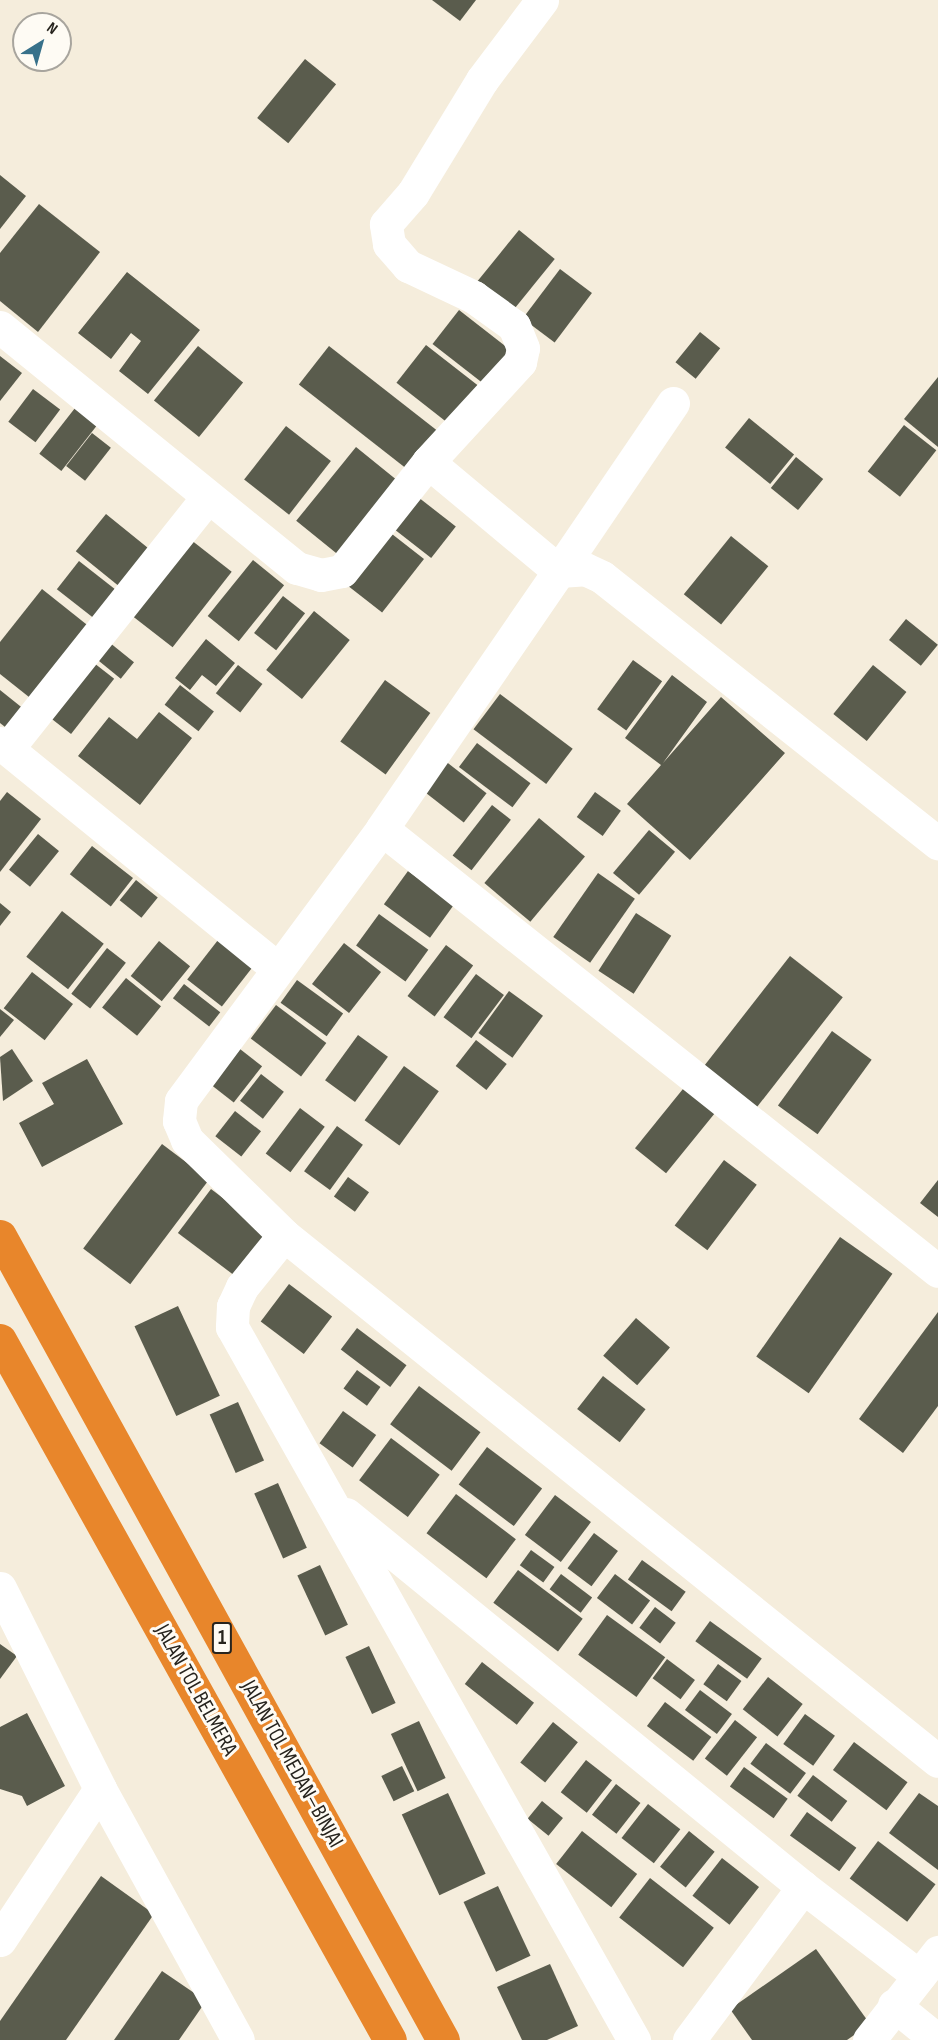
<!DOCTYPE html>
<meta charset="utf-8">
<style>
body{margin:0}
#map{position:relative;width:938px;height:2040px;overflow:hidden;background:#f5eddc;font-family:"Sofia Sans Condensed",sans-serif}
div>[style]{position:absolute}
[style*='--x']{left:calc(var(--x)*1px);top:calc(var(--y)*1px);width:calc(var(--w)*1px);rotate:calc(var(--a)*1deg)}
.building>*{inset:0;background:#5a5c4d;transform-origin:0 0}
.minor>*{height:33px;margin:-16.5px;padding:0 16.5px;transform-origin:16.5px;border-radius:16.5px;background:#fff}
.motorway>*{height:33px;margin:-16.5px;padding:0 16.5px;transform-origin:16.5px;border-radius:16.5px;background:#e8862b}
span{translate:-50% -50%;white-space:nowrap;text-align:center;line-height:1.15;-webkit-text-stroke:6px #fefbf4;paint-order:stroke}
.shield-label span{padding:2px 4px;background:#fefbf4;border:2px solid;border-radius:4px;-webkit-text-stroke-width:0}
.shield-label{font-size:21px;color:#27241e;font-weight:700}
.street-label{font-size:22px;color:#27241e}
.north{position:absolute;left:12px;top:12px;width:60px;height:60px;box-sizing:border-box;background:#fefbf4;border:2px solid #a8a59e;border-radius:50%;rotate:37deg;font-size:16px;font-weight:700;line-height:24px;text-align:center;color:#27241e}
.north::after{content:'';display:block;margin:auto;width:21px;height:27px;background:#38718a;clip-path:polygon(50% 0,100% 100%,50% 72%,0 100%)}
</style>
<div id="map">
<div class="building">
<div style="clip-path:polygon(432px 0,476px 0,460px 21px)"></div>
<div style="left:305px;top:59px;width:40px;height:76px;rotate:39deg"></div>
<div style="clip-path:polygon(0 175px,26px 196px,0 229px)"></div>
<div style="clip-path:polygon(39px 204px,100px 252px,38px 332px,0 301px,0 253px)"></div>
<div style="left:519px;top:230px;width:46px;height:68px;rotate:39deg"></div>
<div style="left:560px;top:269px;width:40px;height:62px;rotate:37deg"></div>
<div style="clip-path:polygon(127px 272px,200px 330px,148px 394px,119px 371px,141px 341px,131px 333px,111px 359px,78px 333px)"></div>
<div style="left:459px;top:310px;width:66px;height:43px;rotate:38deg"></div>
<div style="left:700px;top:332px;width:26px;height:39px;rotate:39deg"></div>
<div style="left:426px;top:345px;width:68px;height:48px;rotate:38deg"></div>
<div style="left:198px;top:346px;width:58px;height:70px;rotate:39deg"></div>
<div style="left:329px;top:346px;width:142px;height:49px;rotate:38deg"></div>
<div style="clip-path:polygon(0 356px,22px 373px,0 401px)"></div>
<div style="clip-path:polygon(938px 377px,938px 447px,904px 419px)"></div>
<div style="left:33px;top:389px;width:34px;height:41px;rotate:37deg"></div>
<div style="left:75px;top:408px;width:28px;height:58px;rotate:38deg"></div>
<div style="left:749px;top:418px;width:58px;height:38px;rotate:39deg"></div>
<div style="left:904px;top:425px;width:41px;height:59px;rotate:38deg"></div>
<div style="left:286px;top:426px;width:57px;height:68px;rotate:38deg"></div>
<div style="left:92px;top:433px;width:24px;height:42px;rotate:38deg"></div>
<div style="left:356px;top:447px;width:60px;height:95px;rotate:39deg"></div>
<div style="left:796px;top:457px;width:35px;height:40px;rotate:39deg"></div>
<div style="left:418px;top:497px;width:48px;height:40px;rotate:38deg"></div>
<div style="left:106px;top:514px;width:64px;height:48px;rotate:39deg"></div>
<div style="left:383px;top:527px;width:52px;height:68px;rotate:38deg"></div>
<div style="left:186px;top:536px;width:58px;height:96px;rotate:38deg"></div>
<div style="left:731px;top:536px;width:48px;height:75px;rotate:39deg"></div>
<div style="left:253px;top:560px;width:40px;height:72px;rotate:39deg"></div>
<div style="left:79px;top:561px;width:47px;height:36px;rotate:38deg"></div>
<div style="clip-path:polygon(42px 589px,91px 628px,34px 701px,0 674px,0 642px)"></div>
<div style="left:283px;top:596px;width:28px;height:47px;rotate:38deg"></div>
<div style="left:314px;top:611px;width:46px;height:76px;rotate:39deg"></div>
<div style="left:906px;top:619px;width:41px;height:27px;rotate:39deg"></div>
<div style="left:99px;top:634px;width:45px;height:21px;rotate:39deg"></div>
<div style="clip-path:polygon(206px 639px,235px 663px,216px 686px,202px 675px,190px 690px,175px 678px)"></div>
<div style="left:85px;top:656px;width:37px;height:70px;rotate:38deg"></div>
<div style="left:633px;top:660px;width:36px;height:61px;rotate:36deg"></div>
<div style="left:238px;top:665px;width:31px;height:36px;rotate:38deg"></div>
<div style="left:873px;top:665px;width:43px;height:63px;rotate:39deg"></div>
<div style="clip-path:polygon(672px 675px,707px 702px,663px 763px,721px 697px,785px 753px,690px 860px,627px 804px,661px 765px,625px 738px)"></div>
<div style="left:385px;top:680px;width:56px;height:76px;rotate:36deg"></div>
<div style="left:180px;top:685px;width:43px;height:25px;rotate:38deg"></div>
<div style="clip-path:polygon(0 690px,30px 714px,14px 734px,0 723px)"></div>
<div style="left:500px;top:694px;width:91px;height:44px;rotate:37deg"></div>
<div style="clip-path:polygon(159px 712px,192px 738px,140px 805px,78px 756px,109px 717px,137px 739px)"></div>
<div style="left:477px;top:743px;width:67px;height:30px;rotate:37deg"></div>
<div style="left:444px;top:760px;width:54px;height:37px;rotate:38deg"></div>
<div style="clip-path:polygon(7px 792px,41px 819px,0 872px,0 801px)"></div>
<div style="left:595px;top:792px;width:32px;height:31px;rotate:36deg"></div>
<div style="left:492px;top:805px;width:24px;height:64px;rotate:38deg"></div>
<div style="left:539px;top:818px;width:60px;height:85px;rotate:40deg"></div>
<div style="left:649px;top:830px;width:34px;height:56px;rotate:40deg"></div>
<div style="left:38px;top:834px;width:27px;height:46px;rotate:39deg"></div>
<div style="left:92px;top:846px;width:52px;height:36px;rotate:38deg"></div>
<div style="left:408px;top:871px;width:57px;height:41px;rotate:36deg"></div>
<div style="left:598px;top:873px;width:45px;height:78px;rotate:35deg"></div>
<div style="left:136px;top:880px;width:28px;height:26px;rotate:39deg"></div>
<div style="clip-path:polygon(0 903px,11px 912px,0 926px)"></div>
<div style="left:62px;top:911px;width:53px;height:58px;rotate:38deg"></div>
<div style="left:636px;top:913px;width:42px;height:69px;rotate:33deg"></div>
<div style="left:379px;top:914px;width:61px;height:39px;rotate:36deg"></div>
<div style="left:218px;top:940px;width:44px;height:50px;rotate:38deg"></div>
<div style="left:159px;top:941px;width:40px;height:45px;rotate:39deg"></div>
<div style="left:344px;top:943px;width:47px;height:52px;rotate:38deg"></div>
<div style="left:446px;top:945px;width:34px;height:64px;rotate:37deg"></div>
<div style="left:107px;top:948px;width:24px;height:58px;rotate:38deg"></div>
<div style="left:790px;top:956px;width:67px;height:152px;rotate:38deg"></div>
<div style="left:32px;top:972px;width:52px;height:46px;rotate:38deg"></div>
<div style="left:476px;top:974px;width:35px;height:54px;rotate:37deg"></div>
<div style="left:126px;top:978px;width:45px;height:38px;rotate:39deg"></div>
<div style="left:297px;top:980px;width:57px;height:28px;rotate:36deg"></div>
<div style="left:184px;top:984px;width:46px;height:18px;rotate:38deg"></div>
<div style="left:509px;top:991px;width:42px;height:52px;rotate:36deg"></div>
<div style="left:276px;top:1005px;width:63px;height:42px;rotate:37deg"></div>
<div style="clip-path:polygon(0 1009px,14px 1020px,0 1037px)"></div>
<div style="left:832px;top:1031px;width:49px;height:92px;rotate:36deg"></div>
<div style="left:358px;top:1035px;width:37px;height:56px;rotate:36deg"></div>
<div style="left:476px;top:1040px;width:39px;height:33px;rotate:38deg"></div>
<div style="clip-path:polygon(12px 1049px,33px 1081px,3px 1101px,0 1057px)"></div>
<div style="left:240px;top:1049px;width:28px;height:46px;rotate:38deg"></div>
<div style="clip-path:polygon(87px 1059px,123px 1124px,42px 1167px,19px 1123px,54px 1104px,42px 1083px)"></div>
<div style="left:404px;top:1066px;width:43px;height:67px;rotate:36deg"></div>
<div style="left:261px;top:1074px;width:29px;height:34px;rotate:38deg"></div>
<div style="left:691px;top:1079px;width:40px;height:89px;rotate:39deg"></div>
<div style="left:300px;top:1108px;width:31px;height:57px;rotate:37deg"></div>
<div style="left:235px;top:1111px;width:33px;height:32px;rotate:38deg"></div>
<div style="left:337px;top:1126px;width:32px;height:56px;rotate:36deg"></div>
<div style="left:162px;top:1144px;width:59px;height:131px;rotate:37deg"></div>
<div style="left:724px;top:1160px;width:41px;height:82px;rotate:37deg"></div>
<div style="left:348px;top:1177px;width:26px;height:24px;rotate:36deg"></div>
<div style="clip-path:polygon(938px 1180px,938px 1217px,920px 1203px)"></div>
<div style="left:211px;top:1189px;width:77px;height:55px;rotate:37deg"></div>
<div style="left:840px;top:1237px;width:64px;height:146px;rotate:35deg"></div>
<div style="left:289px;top:1284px;width:54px;height:47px;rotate:37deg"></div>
<div style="left:178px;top:1306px;width:99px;height:48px;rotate:65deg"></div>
<div style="clip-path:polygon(938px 1312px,938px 1406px,903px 1453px,859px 1419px)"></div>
<div style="left:636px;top:1318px;width:45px;height:50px;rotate:41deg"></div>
<div style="left:357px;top:1328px;width:62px;height:27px;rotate:37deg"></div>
<div style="left:357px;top:1370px;width:29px;height:23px;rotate:36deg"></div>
<div style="left:603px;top:1376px;width:54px;height:42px;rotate:38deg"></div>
<div style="left:419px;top:1386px;width:77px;height:48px;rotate:37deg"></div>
<div style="left:238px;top:1402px;width:64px;height:31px;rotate:66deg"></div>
<div style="left:343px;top:1411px;width:41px;height:40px;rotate:36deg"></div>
<div style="left:391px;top:1438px;width:61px;height:53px;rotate:37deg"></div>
<div style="left:487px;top:1447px;width:69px;height:47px;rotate:37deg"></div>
<div style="left:278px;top:1483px;width:71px;height:26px;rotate:66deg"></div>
<div style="left:456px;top:1494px;width:75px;height:49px;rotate:37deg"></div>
<div style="left:555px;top:1495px;width:45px;height:50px;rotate:37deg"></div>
<div style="left:594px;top:1533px;width:30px;height:44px;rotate:37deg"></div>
<div style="left:531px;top:1550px;width:29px;height:19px;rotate:36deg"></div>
<div style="left:642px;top:1560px;width:54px;height:24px;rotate:36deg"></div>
<div style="left:320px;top:1565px;width:66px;height:25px;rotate:65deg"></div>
<div style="left:518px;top:1570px;width:81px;height:41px;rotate:37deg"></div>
<div style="left:561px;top:1574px;width:39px;height:19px;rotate:37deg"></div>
<div style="left:615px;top:1574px;width:44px;height:30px;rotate:37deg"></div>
<div style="left:655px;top:1607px;width:26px;height:26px;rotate:37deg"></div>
<div style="left:607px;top:1615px;width:72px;height:49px;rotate:36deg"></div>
<div style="left:710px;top:1621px;width:64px;height:25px;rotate:36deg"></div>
<div style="clip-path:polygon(0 1644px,17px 1656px,0 1679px)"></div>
<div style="left:369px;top:1646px;width:63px;height:26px;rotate:65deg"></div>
<div style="left:667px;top:1659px;width:35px;height:24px;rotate:37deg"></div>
<div style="left:482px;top:1662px;width:66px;height:28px;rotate:38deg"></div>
<div style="left:718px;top:1664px;width:29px;height:25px;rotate:36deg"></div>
<div style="left:768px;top:1677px;width:44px;height:41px;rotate:38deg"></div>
<div style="left:700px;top:1690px;width:40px;height:25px;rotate:37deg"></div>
<div style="left:665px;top:1702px;width:58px;height:30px;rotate:37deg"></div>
<div style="clip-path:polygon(27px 1713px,65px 1786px,27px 1806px,22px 1796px,0 1789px,0 1727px)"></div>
<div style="left:805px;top:1714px;width:37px;height:37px;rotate:36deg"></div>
<div style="left:735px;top:1720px;width:28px;height:49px;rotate:38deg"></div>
<div style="left:419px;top:1721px;width:63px;height:31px;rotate:65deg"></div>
<div style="left:553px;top:1722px;width:32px;height:52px;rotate:39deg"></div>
<div style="left:854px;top:1742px;width:67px;height:35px;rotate:37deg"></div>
<div style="left:766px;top:1743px;width:50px;height:26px;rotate:37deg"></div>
<div style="left:586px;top:1760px;width:33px;height:41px;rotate:38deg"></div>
<div style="left:402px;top:1766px;width:28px;height:23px;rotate:64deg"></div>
<div style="left:744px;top:1767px;width:54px;height:24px;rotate:36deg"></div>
<div style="left:813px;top:1775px;width:43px;height:26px;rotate:37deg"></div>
<div style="left:616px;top:1784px;width:31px;height:39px;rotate:38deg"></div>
<div style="left:448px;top:1793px;width:89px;height:51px;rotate:65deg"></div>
<div style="clip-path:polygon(919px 1793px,938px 1806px,938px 1870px,889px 1833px)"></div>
<div style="left:542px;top:1801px;width:27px;height:23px;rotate:39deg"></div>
<div style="left:648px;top:1804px;width:41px;height:43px;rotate:38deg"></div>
<div style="left:807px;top:1812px;width:61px;height:29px;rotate:36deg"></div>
<div style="left:582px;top:1831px;width:70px;height:42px;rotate:38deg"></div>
<div style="left:689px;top:1831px;width:33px;height:46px;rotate:39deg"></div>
<div style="left:878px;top:1841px;width:72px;height:47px;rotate:37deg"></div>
<div style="left:722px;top:1858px;width:47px;height:48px;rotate:38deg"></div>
<div style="clip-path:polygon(101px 1876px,154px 1914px,66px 2040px,0 2040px,0 2021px)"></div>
<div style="left:650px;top:1878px;width:81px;height:50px;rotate:38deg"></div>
<div style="left:498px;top:1886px;width:77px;height:38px;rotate:65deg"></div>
<div style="clip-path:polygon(816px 1949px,870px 2024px,847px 2040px,752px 2040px,730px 2009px)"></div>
<div style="clip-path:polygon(550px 1964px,578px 2026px,547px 2040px,522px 2040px,497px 1987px)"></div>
<div style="clip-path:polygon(162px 1971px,206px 2001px,179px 2040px,114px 2040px)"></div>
</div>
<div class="minor">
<div style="--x:0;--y:327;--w:382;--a:39.1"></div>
<div style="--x:297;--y:568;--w:25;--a:16"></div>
<div style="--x:321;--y:575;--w:21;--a:-11"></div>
<div style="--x:342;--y:571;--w:139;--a:-51.7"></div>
<div style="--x:428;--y:462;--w:170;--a:39.8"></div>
<div style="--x:559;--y:571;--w:313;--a:124.5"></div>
<div style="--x:382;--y:829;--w:338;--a:126.5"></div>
<div style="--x:181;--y:1101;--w:20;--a:96"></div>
<div style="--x:179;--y:1121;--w:21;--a:67"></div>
<div style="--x:187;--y:1140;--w:136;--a:44.4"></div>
<div style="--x:284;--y:1235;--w:839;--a:38.81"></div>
<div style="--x:673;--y:403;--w:203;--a:124.2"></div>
<div style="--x:559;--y:571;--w:26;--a:-4"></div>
<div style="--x:585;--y:569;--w:19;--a:25"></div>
<div style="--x:602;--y:577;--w:429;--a:38.4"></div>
<div style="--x:428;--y:462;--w:136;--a:-47.4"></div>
<div style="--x:520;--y:362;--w:14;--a:-78"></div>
<div style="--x:523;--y:348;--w:24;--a:-112"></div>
<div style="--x:514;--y:326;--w:49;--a:-144.1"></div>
<div style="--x:474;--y:297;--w:73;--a:-154.8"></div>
<div style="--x:408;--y:266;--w:29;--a:-131"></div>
<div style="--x:389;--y:244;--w:20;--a:-99"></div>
<div style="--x:386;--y:224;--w:41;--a:-48.9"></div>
<div style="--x:413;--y:193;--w:132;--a:-58.6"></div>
<div style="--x:482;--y:80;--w:100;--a:-53.1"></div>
<div style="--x:0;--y:743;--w:357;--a:39.1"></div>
<div style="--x:8;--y:748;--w:321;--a:-51.5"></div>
<div style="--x:382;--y:829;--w:710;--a:38.48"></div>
<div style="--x:284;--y:1235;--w:67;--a:128.9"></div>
<div style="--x:242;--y:1287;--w:21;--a:115"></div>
<div style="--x:233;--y:1306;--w:21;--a:93"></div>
<div style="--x:232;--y:1327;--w:819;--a:60.59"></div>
<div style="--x:346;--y:1514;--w:590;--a:39.22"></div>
<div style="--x:803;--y:1887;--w:146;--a:37.5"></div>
<div style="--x:0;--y:1588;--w:225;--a:63.5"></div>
<div style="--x:100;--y:1789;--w:286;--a:61.2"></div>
<div style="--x:0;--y:1940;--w:181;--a:-56.5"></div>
<div style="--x:894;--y:2005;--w:55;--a:39.1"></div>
<div style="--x:689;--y:2040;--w:191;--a:-53.3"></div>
<div style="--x:869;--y:2040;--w:112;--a:-51.9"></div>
</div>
<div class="motorway">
<div style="--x:0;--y:1236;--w:918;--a:61.15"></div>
<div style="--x:0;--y:1340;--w:801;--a:60.88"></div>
</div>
<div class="shield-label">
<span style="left:222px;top:1638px">1</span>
</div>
<div class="street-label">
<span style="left:196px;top:1690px;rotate:61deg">JALAN TOL BELMERA</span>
<span style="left:292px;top:1764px;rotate:61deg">JALAN TOL MEDAN–BINJAI</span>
</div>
<div class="north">N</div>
</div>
